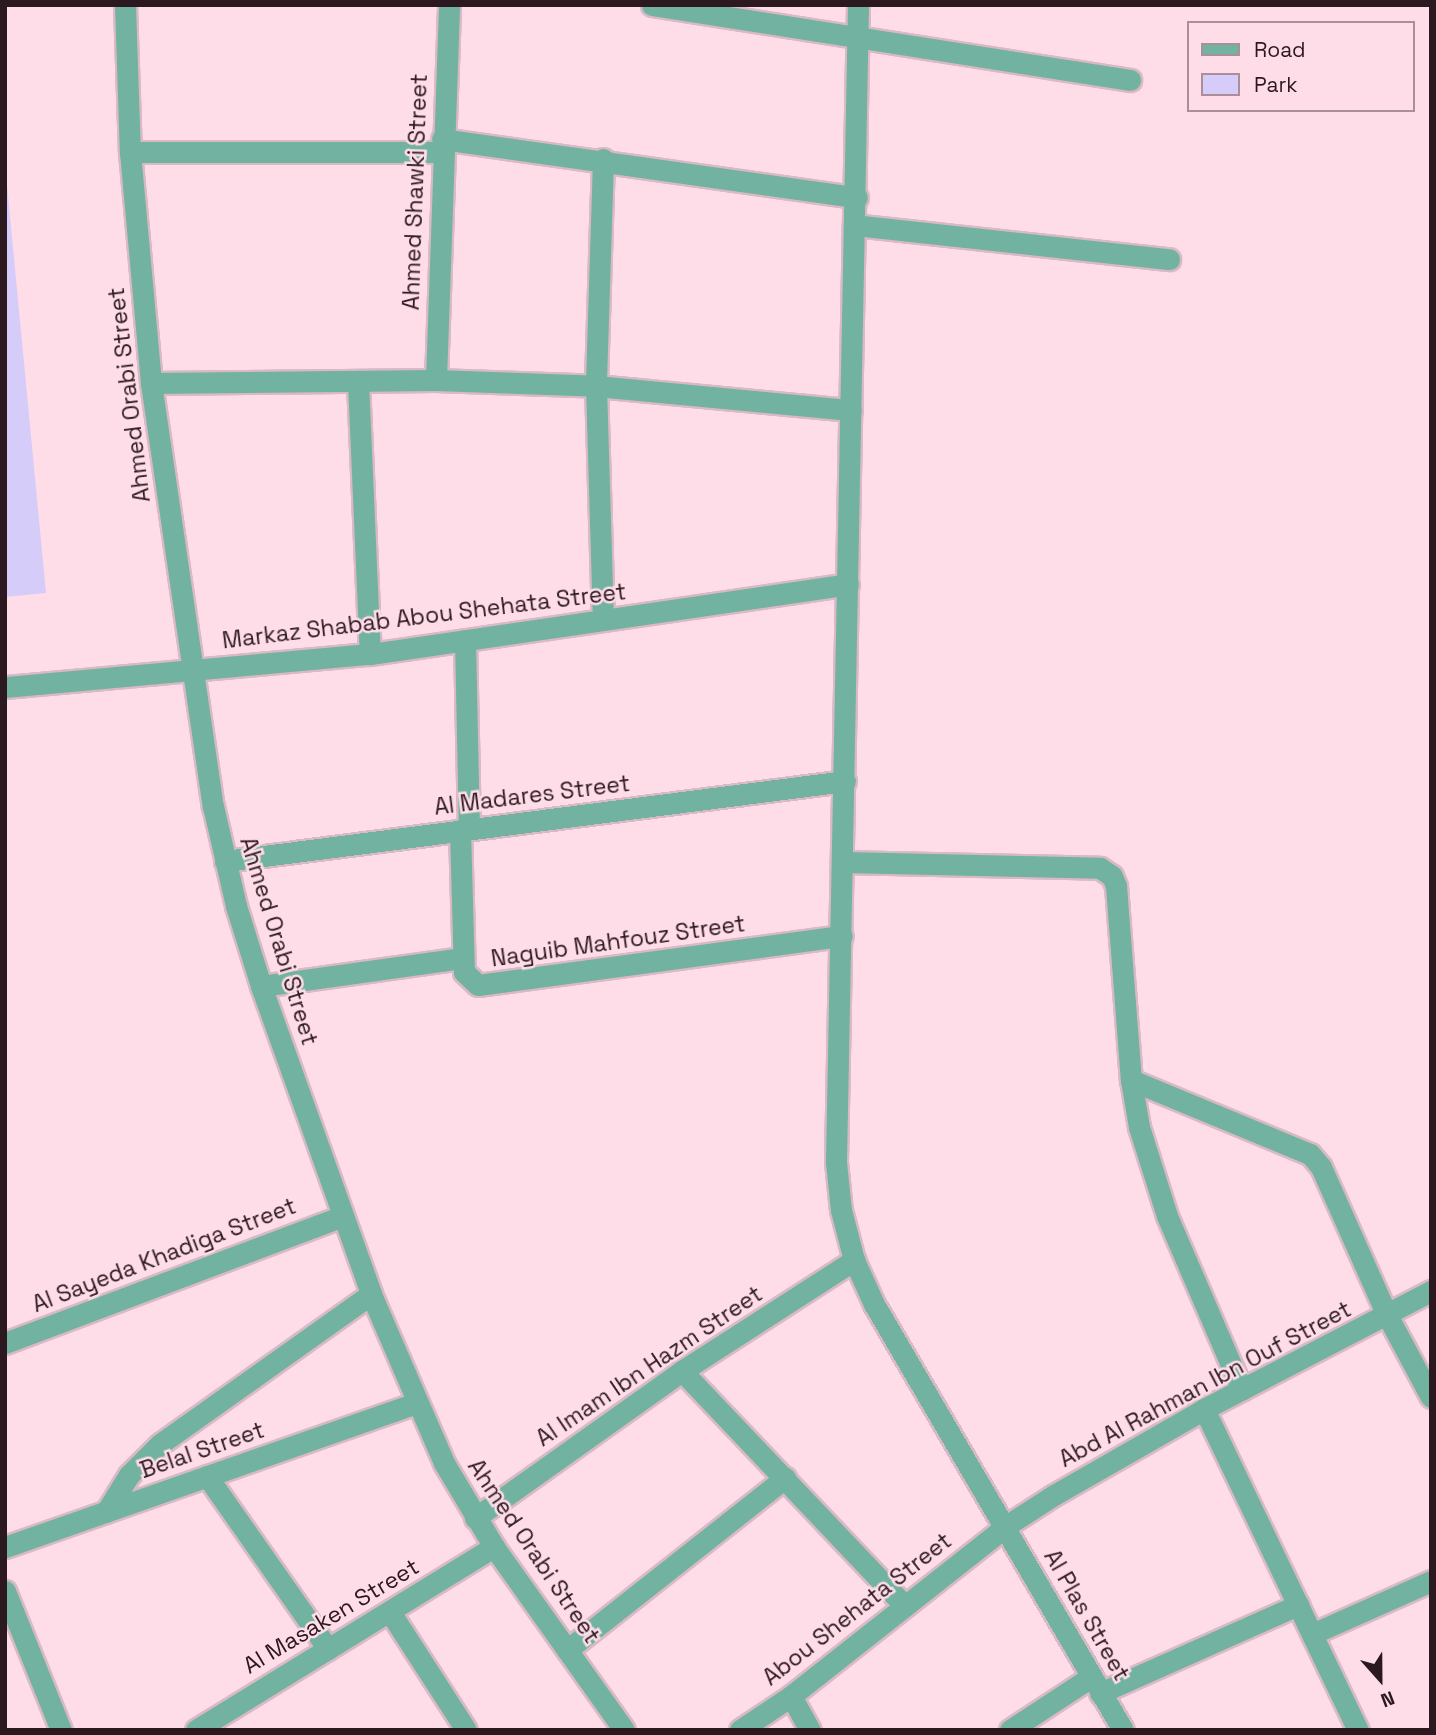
<!DOCTYPE html>
<style>
body{margin:0}
#map{position:relative;width:1436px;height:1735px;overflow:hidden;background:#ffdde8;font-family:"Space Grotesk",sans-serif}
div>[style]{position:absolute}
[style*='--x']{left:calc(var(--x)*1px);top:calc(var(--y)*1px);width:calc(var(--w)*1px);rotate:calc(var(--a)*1deg)}
.green>*{inset:0;background:#d6ccf9}
.roads{filter:drop-shadow(2px 0 #d9bac4) drop-shadow(-2px 0 #d9bac4) drop-shadow(0 2px #d9bac4) drop-shadow(0 -2px #d9bac4)}
.minor>*{height:21px;margin:-10.5px;padding:0 10.5px;transform-origin:10.5px;border-radius:10.5px;background:#71b2a0}
span{translate:-50% -50%;white-space:nowrap;text-align:center;line-height:1.15;-webkit-text-stroke:5px #ffdde8;paint-order:stroke}
.street-label{font-size:23px;color:#2c1920}
.frame{position:absolute;inset:0;border:7px solid #2c1920;pointer-events:none}
.legend{position:absolute;left:1187px;top:21px;width:228px;height:91px;box-sizing:border-box;background:#ffdde8;border:2px solid #ab8f98;margin:0;padding:9px 12px;list-style:none;font-size:21px;color:#2c1920}
.legend li{display:flex;align-items:center;gap:14px;height:35px}
.legend b{width:35px;border:2px solid #ab8f98}
.north{position:absolute;left:1345px;top:1644px;width:70px;height:70px;-webkit-text-stroke:5px #ffdde8;paint-order:stroke;rotate:159deg;font-size:19px;font-weight:700;line-height:28px;text-align:center;color:#2c1920}
.north::after{content:'';display:block;margin:auto;width:24px;height:32px;background:#2c1920;clip-path:polygon(50% 0,100% 100%,50% 72%,0 100%)}
</style>
<div id="map">
<div class="green">
<div style="clip-path:polygon(5px 164px,46px 593px,5px 597px)"></div>
</div>
<div class="roads">
<div class="minor">
<div style="--x:125;--y:5;--w:147;--a:88.1"></div>
<div style="--x:130;--y:152;--w:232;--a:84.8"></div>
<div style="--x:151;--y:383;--w:428;--a:81.7"></div>
<div style="--x:213;--y:806;--w:103;--a:77"></div>
<div style="--x:236;--y:906;--w:84;--a:72.6"></div>
<div style="--x:261;--y:986;--w:327;--a:70.3"></div>
<div style="--x:371;--y:1294;--w:184;--a:66.6"></div>
<div style="--x:444;--y:1463;--w:98;--a:59.2"></div>
<div style="--x:494;--y:1547;--w:224;--a:54.6"></div>
<div style="--x:652;--y:5;--w:484;--a:8.9"></div>
<div style="--x:858;--y:5;--w:1157;--a:91.09"></div>
<div style="--x:836;--y:1162;--w:48;--a:84.1"></div>
<div style="--x:841;--y:1210;--w:52;--a:75.4"></div>
<div style="--x:854;--y:1260;--w:48;--a:65.6"></div>
<div style="--x:874;--y:1304;--w:493;--a:59.7"></div>
<div style="--x:442;--y:139;--w:419;--a:8"></div>
<div style="--x:130;--y:152;--w:311;--a:0"></div>
<div style="--x:603;--y:159;--w:227;--a:91.8"></div>
<div style="--x:596;--y:386;--w:234;--a:88.3"></div>
<div style="--x:854;--y:225;--w:317;--a:6.2"></div>
<div style="--x:436;--y:380;--w:375;--a:-88"></div>
<div style="--x:358;--y:382;--w:272;--a:87.5"></div>
<div style="--x:151;--y:383;--w:285;--a:-0.6"></div>
<div style="--x:436;--y:380;--w:160;--a:2.1"></div>
<div style="--x:596;--y:386;--w:256;--a:5.4"></div>
<div style="--x:465;--y:640;--w:189;--a:88.8"></div>
<div style="--x:5;--y:687;--w:366;--a:-5.2"></div>
<div style="--x:370;--y:654;--w:483;--a:-8.3"></div>
<div style="--x:460;--y:830;--w:142;--a:88.4"></div>
<div style="--x:464;--y:972;--w:19;--a:43"></div>
<div style="--x:478;--y:985;--w:367;--a:-7.7"></div>
<div style="--x:225;--y:861;--w:625;--a:-7.35"></div>
<div style="--x:844;--y:862;--w:256;--a:1.3"></div>
<div style="--x:1100;--y:868;--w:14;--a:34"></div>
<div style="--x:1112;--y:876;--w:11;--a:68"></div>
<div style="--x:1116;--y:886;--w:195;--a:85.6"></div>
<div style="--x:1131;--y:1080;--w:48;--a:80.3"></div>
<div style="--x:1139;--y:1127;--w:93;--a:72.5"></div>
<div style="--x:1167;--y:1216;--w:189;--a:66.7"></div>
<div style="--x:261;--y:986;--w:204;--a:-7.9"></div>
<div style="--x:1131;--y:1080;--w:194;--a:22.5"></div>
<div style="--x:1310;--y:1154;--w:17;--a:50"></div>
<div style="--x:1321;--y:1167;--w:162;--a:66"></div>
<div style="--x:1387;--y:1315;--w:93;--a:61.8"></div>
<div style="--x:5;--y:1343;--w:360;--a:-20.6"></div>
<div style="--x:682;--y:1371;--w:323;--a:46.5"></div>
<div style="--x:1204;--y:1409;--w:356;--a:64.4"></div>
<div style="--x:207;--y:1476;--w:211;--a:55"></div>
<div style="--x:106;--y:1512;--w:44;--a:-58.1"></div>
<div style="--x:129;--y:1475;--w:44;--a:-45"></div>
<div style="--x:160;--y:1444;--w:259;--a:-35.4"></div>
<div style="--x:475;--y:1518;--w:254;--a:-35.4"></div>
<div style="--x:682;--y:1371;--w:205;--a:-32.8"></div>
<div style="--x:5;--y:1547;--w:435;--a:-19.3"></div>
<div style="--x:5;--y:1591;--w:150;--a:68.1"></div>
<div style="--x:390;--y:1612;--w:140;--a:57.2"></div>
<div style="--x:1312;--y:1634;--w:130;--a:-24"></div>
<div style="--x:567;--y:1650;--w:278;--a:-38.3"></div>
<div style="--x:1100;--y:1693;--w:217;--a:-24"></div>
<div style="--x:791;--y:1696;--w:39;--a:61"></div>
<div style="--x:196;--y:1730;--w:350;--a:-31.6"></div>
<div style="--x:740;--y:1730;--w:61;--a:-33.7"></div>
<div style="--x:791;--y:1696;--w:274;--a:-38.3"></div>
<div style="--x:1006;--y:1526;--w:57;--a:-32.9"></div>
<div style="--x:1054;--y:1495;--w:173;--a:-29.8"></div>
<div style="--x:1204;--y:1409;--w:256;--a:-27.5"></div>
<div style="--x:1010;--y:1730;--w:97;--a:-33.2"></div>
</div>
</div>
<div class="street-label">
<span style="left:415px;top:192px;rotate:-88deg">Ahmed Shawki Street</span>
<span style="left:129px;top:395px;rotate:-97deg">Ahmed Orabi Street</span>
<span style="left:424px;top:616px;rotate:-7deg">Markaz Shabab Abou Shehata Street</span>
<span style="left:532px;top:795px;rotate:-7deg">Al Madares Street</span>
<span style="left:279px;top:941px;rotate:73deg">Ahmed Orabi Street</span>
<span style="left:618px;top:941px;rotate:-8deg">Naguib Mahfouz Street</span>
<span style="left:164px;top:1255px;rotate:-21deg">Al Sayeda Khadiga Street</span>
<span style="left:649px;top:1366px;rotate:-34deg">Al Imam Ibn Hazm Street</span>
<span style="left:1205px;top:1384px;rotate:-28deg">Abd Al Rahman Ibn Ouf Street</span>
<span style="left:202px;top:1450px;rotate:-19deg">Belal Street</span>
<span style="left:534px;top:1551px;rotate:56deg">Ahmed Orabi Street</span>
<span style="left:857px;top:1609px;rotate:-38deg">Abou Shehata Street</span>
<span style="left:1087px;top:1615px;rotate:60deg">Al Plas Street</span>
<span style="left:331px;top:1616px;rotate:-31deg">Al Masaken Street</span>
</div>
<div class="frame"></div>
<ul class="legend">
<li><b style="height:9px;background:#71b2a0"></b>Road</li>
<li><b style="height:19px;background:#d6ccf9"></b>Park</li>
</ul>
<div class="north">N</div>
</div>
